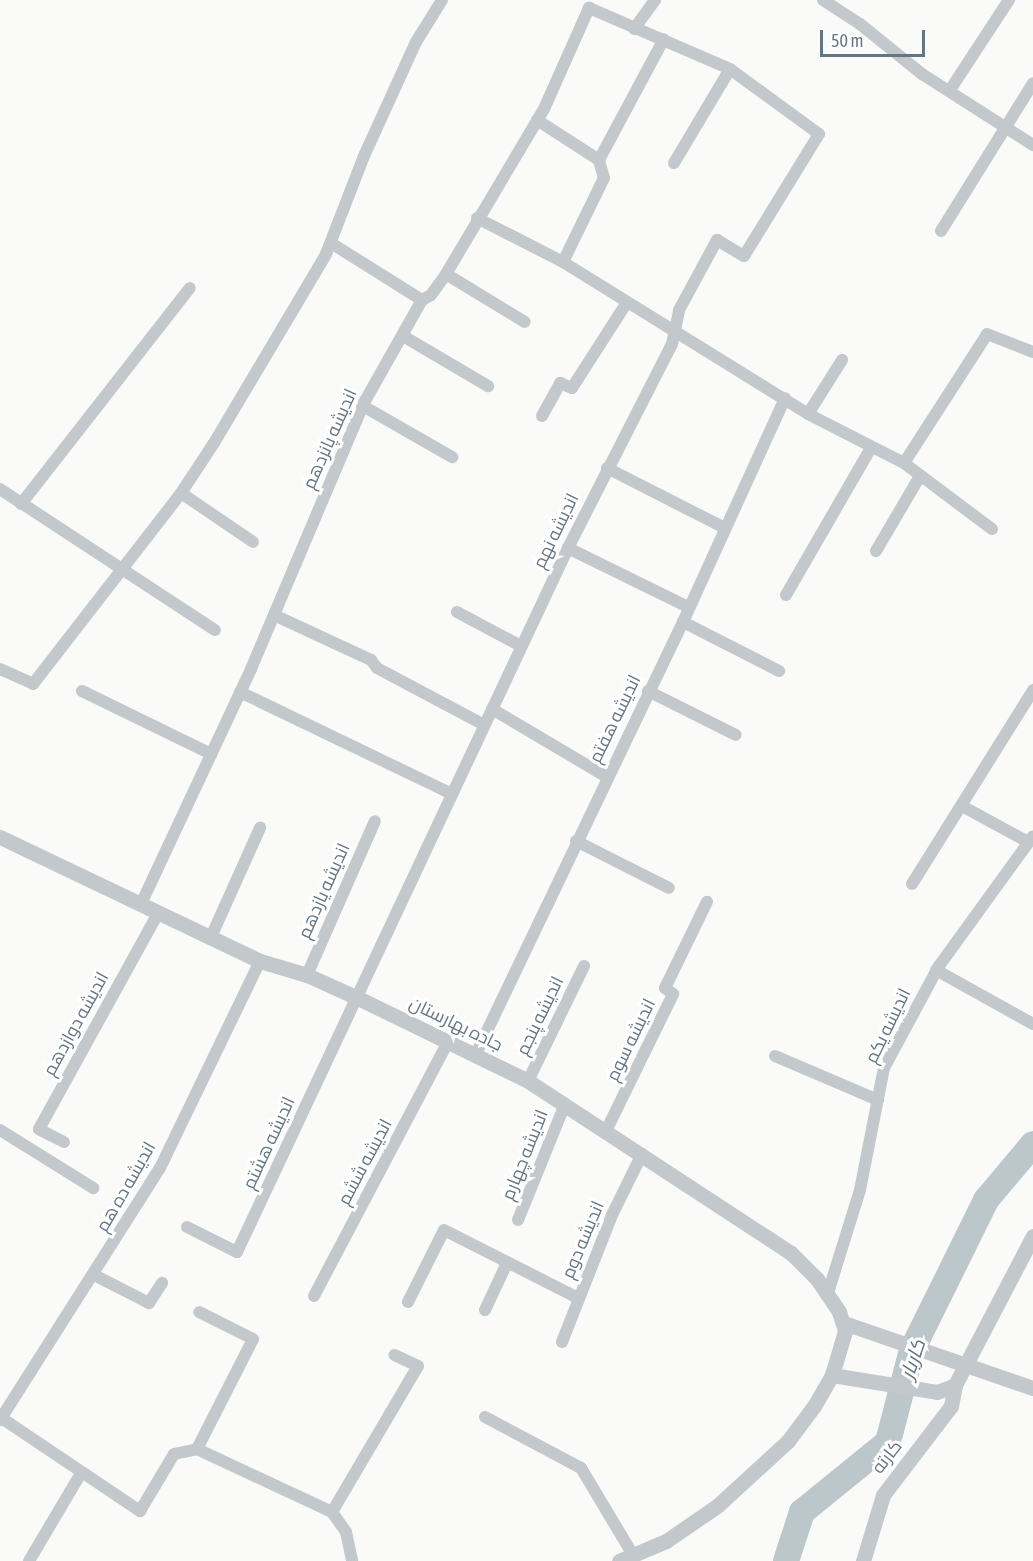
<!DOCTYPE html>
<meta charset="utf-8">
<style>
body{margin:0}
#map{position:relative;width:1033px;height:1561px;overflow:hidden;background:#fafaf8;font-family:"Asap Condensed",Cairo,sans-serif}
div>[style]{position:absolute}
[style*='--x']{left:calc(var(--x)*1px);top:calc(var(--y)*1px);width:calc(var(--w)*1px);rotate:calc(var(--a)*1deg)}
.river>*{height:26px;margin:-13px;padding:0 13px;transform-origin:13px;border-radius:13px;background:#bbc7cb}
.minor>*{height:12px;margin:-6px;padding:0 6px;transform-origin:6px;border-radius:6px;background:#c3c8cc}
.tertiary>*{height:15px;margin:-7.5px;padding:0 7.5px;transform-origin:7.5px;border-radius:7.5px;background:#c3c8cc}
span{translate:-50% -50%;white-space:nowrap;text-align:center;line-height:1.15;-webkit-text-stroke:6px #fff;paint-order:stroke}
.street-label{font-size:18px;color:#657683}
.water-label{font-size:20px;color:#60757c;font-style:italic}
.scale{position:absolute;left:820px;top:30px;width:105px;height:27px;box-sizing:border-box;border:3px solid #657683;border-top:0;padding-left:8px;font-size:18px;line-height:21px;white-space:nowrap;color:#657683;-webkit-text-stroke:4px #fff;paint-order:stroke}
</style>
<div id="map">
<div class="river">
<div style="--x:786;--y:1561;--w:52;--a:-71.9"></div>
<div style="--x:802;--y:1512;--w:111;--a:-39.1"></div>
<div style="--x:888;--y:1442;--w:95;--a:-75.4"></div>
<div style="--x:912;--y:1350;--w:167;--a:-63.7"></div>
<div style="--x:986;--y:1200;--w:73;--a:-50"></div>
</div>
<div class="minor">
<div style="--x:823;--y:0;--w:44;--a:33"></div>
<div style="--x:860;--y:24;--w:80;--a:38.9"></div>
<div style="--x:922;--y:74;--w:132;--a:32.6"></div>
<div style="--x:634;--y:29;--w:36;--a:-54"></div>
<div style="--x:950;--y:90;--w:108;--a:-56.8"></div>
<div style="--x:537;--y:120;--w:74;--a:32.8"></div>
<div style="--x:674;--y:163;--w:109;--a:-59.2"></div>
<div style="--x:477;--y:218;--w:97;--a:27.1"></div>
<div style="--x:563;--y:262;--w:288;--a:31.8"></div>
<div style="--x:808;--y:414;--w:108;--a:27"></div>
<div style="--x:904;--y:463;--w:110;--a:36.9"></div>
<div style="--x:941;--y:231;--w:174;--a:-58.1"></div>
<div style="--x:331;--y:243;--w:107;--a:32.1"></div>
<div style="--x:563;--y:262;--w:93;--a:-64"></div>
<div style="--x:604;--y:178;--w:19;--a:-106"></div>
<div style="--x:599;--y:160;--w:137;--a:-61.8"></div>
<div style="--x:446;--y:274;--w:92;--a:31.3"></div>
<div style="--x:403;--y:336;--w:99;--a:30.5"></div>
<div style="--x:363;--y:406;--w:103;--a:29.8"></div>
<div style="--x:808;--y:414;--w:64;--a:-57.8"></div>
<div style="--x:542;--y:416;--w:38;--a:-61"></div>
<div style="--x:560;--y:383;--w:13;--a:23"></div>
<div style="--x:572;--y:388;--w:100;--a:-57.3"></div>
<div style="--x:904;--y:463;--w:153;--a:-57.2"></div>
<div style="--x:987;--y:334;--w:49;--a:21.4"></div>
<div style="--x:607;--y:468;--w:132;--a:27"></div>
<div style="--x:0;--y:489;--w:257;--a:33.3"></div>
<div style="--x:181;--y:493;--w:87;--a:34.2"></div>
<div style="--x:21;--y:504;--w:274;--a:-52"></div>
<div style="--x:568;--y:548;--w:134;--a:26.2"></div>
<div style="--x:876;--y:551;--w:87;--a:-59.6"></div>
<div style="--x:786;--y:595;--w:170;--a:-60"></div>
<div style="--x:457;--y:612;--w:72;--a:28"></div>
<div style="--x:274;--y:615;--w:107;--a:24.9"></div>
<div style="--x:371;--y:660;--w:10;--a:53"></div>
<div style="--x:377;--y:668;--w:121;--a:28"></div>
<div style="--x:683;--y:622;--w:108;--a:27"></div>
<div style="--x:0;--y:669;--w:36;--a:24"></div>
<div style="--x:33;--y:684;--w:242;--a:-52.2"></div>
<div style="--x:181;--y:493;--w:60;--a:-56.6"></div>
<div style="--x:214;--y:443;--w:220;--a:-59.3"></div>
<div style="--x:326;--y:254;--w:105;--a:-68.8"></div>
<div style="--x:364;--y:156;--w:125;--a:-65.5"></div>
<div style="--x:416;--y:42;--w:49;--a:-58.2"></div>
<div style="--x:82;--y:691;--w:144;--a:26"></div>
<div style="--x:648;--y:691;--w:98;--a:26.6"></div>
<div style="--x:240;--y:692;--w:235;--a:25.7"></div>
<div style="--x:492;--y:709;--w:134;--a:30.6"></div>
<div style="--x:962;--y:806;--w:75;--a:28.6"></div>
<div style="--x:576;--y:841;--w:104;--a:26.8"></div>
<div style="--x:912;--y:884;--w:229;--a:-58"></div>
<div style="--x:141;--y:904;--w:259;--a:-64.9"></div>
<div style="--x:251;--y:669;--w:291;--a:-67"></div>
<div style="--x:365;--y:401;--w:116;--a:-60.6"></div>
<div style="--x:422;--y:300;--w:10;--a:-29"></div>
<div style="--x:431;--y:295;--w:26;--a:-54"></div>
<div style="--x:446;--y:274;--w:192;--a:-59.3"></div>
<div style="--x:544;--y:109;--w:111;--a:-66"></div>
<div style="--x:211;--y:937;--w:120;--a:-65.8"></div>
<div style="--x:936;--y:970;--w:111;--a:29.1"></div>
<div style="--x:307;--y:975;--w:168;--a:-66.2"></div>
<div style="--x:475;--y:1056;--w:481;--a:-64.4"></div>
<div style="--x:683;--y:622;--w:246;--a:-65.5"></div>
<div style="--x:775;--y:1056;--w:112;--a:23.1"></div>
<div style="--x:528;--y:1081;--w:128;--a:-64"></div>
<div style="--x:0;--y:1130;--w:110;--a:31.9"></div>
<div style="--x:605;--y:1133;--w:155;--a:-63.9"></div>
<div style="--x:673;--y:994;--w:10;--a:-143"></div>
<div style="--x:665;--y:988;--w:96;--a:-64"></div>
<div style="--x:64;--y:1142;--w:28;--a:-153"></div>
<div style="--x:39;--y:1129;--w:248;--a:-61.1"></div>
<div style="--x:518;--y:1220;--w:125;--a:-67.9"></div>
<div style="--x:187;--y:1227;--w:56;--a:26.6"></div>
<div style="--x:237;--y:1252;--w:778;--a:-64.82"></div>
<div style="--x:568;--y:548;--w:229;--a:-63"></div>
<div style="--x:672;--y:344;--w:35;--a:-78"></div>
<div style="--x:679;--y:310;--w:80;--a:-61.5"></div>
<div style="--x:717;--y:240;--w:31;--a:31"></div>
<div style="--x:744;--y:256;--w:143;--a:-58.4"></div>
<div style="--x:819;--y:134;--w:110;--a:-143.9"></div>
<div style="--x:730;--y:69;--w:154;--a:-156.6"></div>
<div style="--x:94;--y:1275;--w:62;--a:27"></div>
<div style="--x:149;--y:1303;--w:24;--a:-57"></div>
<div style="--x:314;--y:1296;--w:285;--a:-62.2"></div>
<div style="--x:827;--y:1296;--w:111;--a:-72.7"></div>
<div style="--x:860;--y:1190;--w:124;--a:-78.9"></div>
<div style="--x:884;--y:1068;--w:116;--a:-61.7"></div>
<div style="--x:939;--y:966;--w:160;--a:-54.1"></div>
<div style="--x:408;--y:1302;--w:80;--a:-63.4"></div>
<div style="--x:444;--y:1230;--w:150;--a:26.9"></div>
<div style="--x:485;--y:1310;--w:52;--a:-64.9"></div>
<div style="--x:562;--y:1342;--w:136;--a:-68.5"></div>
<div style="--x:612;--y:1215;--w:68;--a:-63.8"></div>
<div style="--x:0;--y:1417;--w:169;--a:33.9"></div>
<div style="--x:140;--y:1511;--w:66;--a:-59.2"></div>
<div style="--x:174;--y:1454;--w:24;--a:-12"></div>
<div style="--x:197;--y:1449;--w:149;--a:25"></div>
<div style="--x:332;--y:1512;--w:24;--a:55"></div>
<div style="--x:346;--y:1532;--w:30;--a:78"></div>
<div style="--x:485;--y:1417;--w:109;--a:28"></div>
<div style="--x:581;--y:1468;--w:101;--a:59.1"></div>
<div style="--x:0;--y:1420;--w:299;--a:-57.6"></div>
<div style="--x:160;--y:1168;--w:230;--a:-64.2"></div>
<div style="--x:197;--y:1449;--w:123;--a:-63"></div>
<div style="--x:253;--y:1339;--w:60;--a:-153.4"></div>
<div style="--x:332;--y:1512;--w:169;--a:-59.5"></div>
<div style="--x:418;--y:1366;--w:26;--a:-155"></div>
<div style="--x:29;--y:1561;--w:102;--a:-59.4"></div>
</div>
<div class="tertiary">
<div style="--x:0;--y:837;--w:288;--a:25.5"></div>
<div style="--x:260;--y:961;--w:49;--a:16.6"></div>
<div style="--x:307;--y:975;--w:56;--a:24.3"></div>
<div style="--x:358;--y:998;--w:189;--a:26"></div>
<div style="--x:528;--y:1081;--w:314;--a:33.2"></div>
<div style="--x:791;--y:1253;--w:37;--a:45"></div>
<div style="--x:817;--y:1279;--w:40;--a:56"></div>
<div style="--x:839;--y:1312;--w:20;--a:72"></div>
<div style="--x:845;--y:1331;--w:46;--a:106.5"></div>
<div style="--x:832;--y:1375;--w:36;--a:120"></div>
<div style="--x:814;--y:1406;--w:44;--a:126.6"></div>
<div style="--x:788;--y:1441;--w:96;--a:137.5"></div>
<div style="--x:717;--y:1506;--w:62;--a:145.5"></div>
<div style="--x:666;--y:1541;--w:51;--a:156.9"></div>
<div style="--x:844;--y:1323;--w:200;--a:19"></div>
<div style="--x:832;--y:1375;--w:106;--a:9.2"></div>
<div style="--x:937;--y:1392;--w:19;--a:-21"></div>
<div style="--x:955;--y:1385;--w:168;--a:-62.4"></div>
<div style="--x:863;--y:1561;--w:69;--a:-73.1"></div>
<div style="--x:883;--y:1495;--w:112;--a:-52.6"></div>
<div style="--x:951;--y:1406;--w:21;--a:-79"></div>
</div>
<div class="street-label">
<span style="left:330px;top:439px;rotate:-66deg">اندیشه پانزدهم</span>
<span style="left:556px;top:531px;rotate:-64deg">اندیشه نهم</span>
<span style="left:615px;top:719px;rotate:-64deg">اندیشه هفتم</span>
<span style="left:324px;top:891px;rotate:-66deg">اندیشه یازدهم</span>
<span style="left:540px;top:1016px;rotate:-64deg">اندیشه پنجم</span>
<span style="left:76px;top:1024px;rotate:-61deg">اندیشه دوازدهم</span>
<span style="left:456px;top:1024px;rotate:26deg">جاده بهارستان</span>
<span style="left:888px;top:1026px;rotate:-64deg">اندیشه یکم</span>
<span style="left:631px;top:1040px;rotate:-64deg">اندیشه سوم</span>
<span style="left:269px;top:1143px;rotate:-65deg">اندیشه هشتم</span>
<span style="left:525px;top:1155px;rotate:-68deg">اندیشه چهارم</span>
<span style="left:365px;top:1162px;rotate:-62deg">اندیشه ششم</span>
<span style="left:126px;top:1187px;rotate:-60deg">اندیشه ده هم</span>
<span style="left:583px;top:1240px;rotate:-67deg">اندیشه دوم</span>
<span style="left:887px;top:1457px;rotate:-52deg">کارته</span>
</div>
<div class="water-label">
<span style="left:912px;top:1359px;rotate:-71deg">کاربار</span>
</div>
<div class="scale">50 m</div>
</div>
